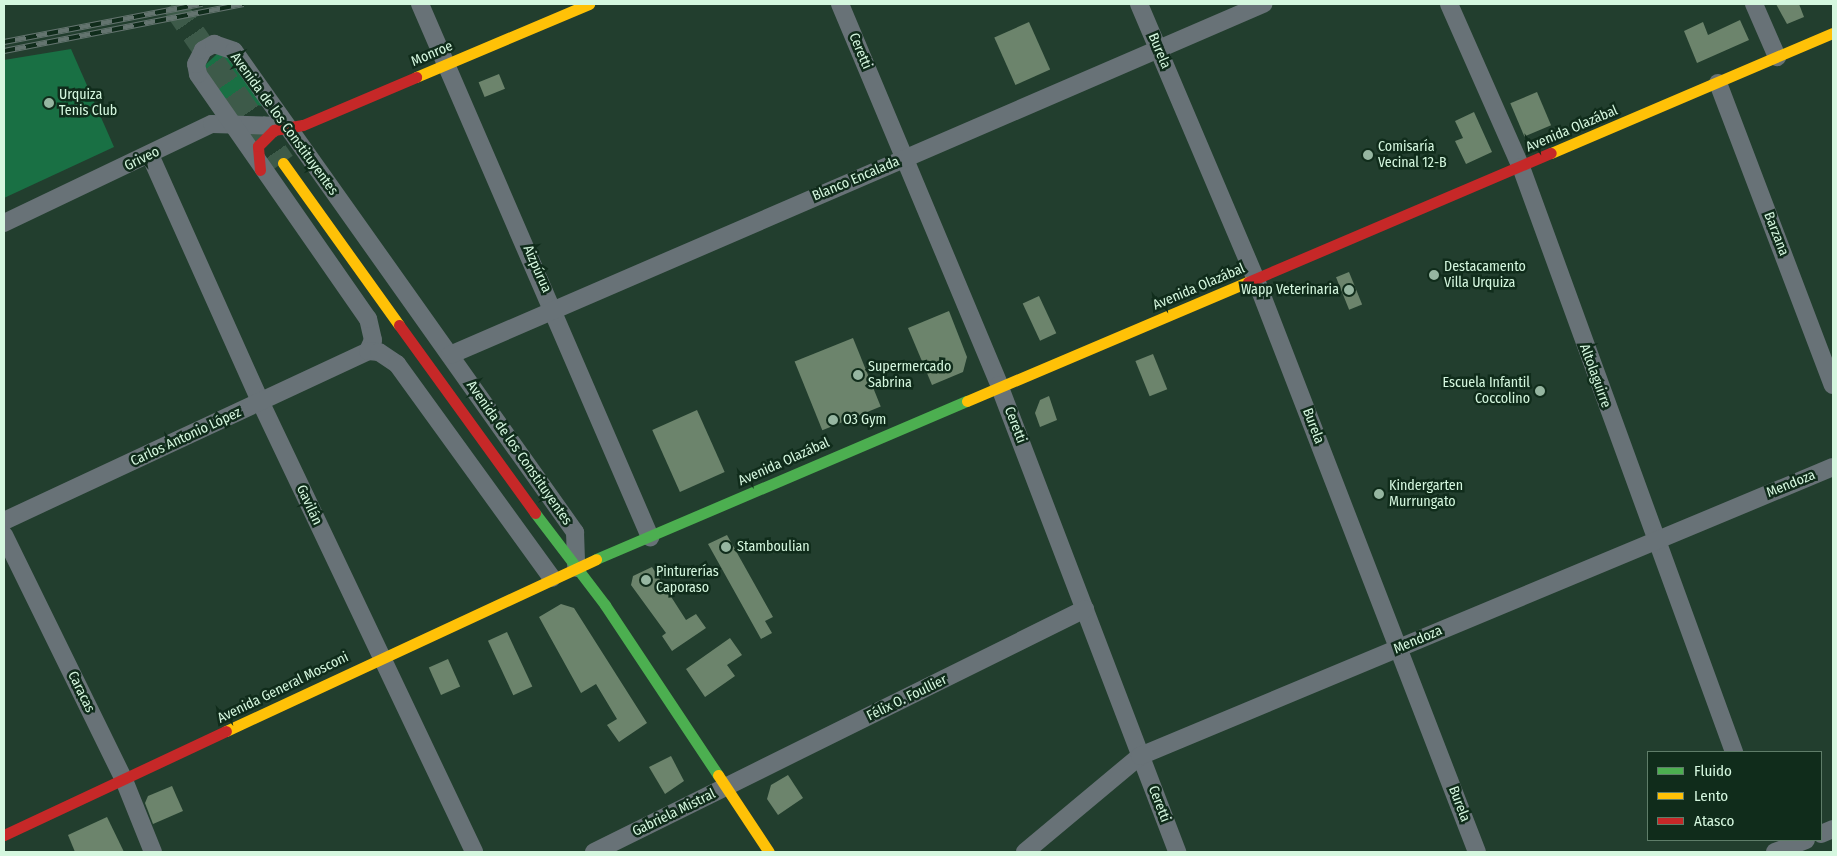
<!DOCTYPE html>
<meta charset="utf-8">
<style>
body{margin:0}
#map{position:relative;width:1837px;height:856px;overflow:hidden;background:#223e2e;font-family:"Fira Sans Condensed",sans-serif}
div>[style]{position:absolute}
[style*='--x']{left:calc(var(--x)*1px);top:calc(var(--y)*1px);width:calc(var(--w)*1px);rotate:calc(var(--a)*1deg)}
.green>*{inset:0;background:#197044}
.building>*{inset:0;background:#6c846c;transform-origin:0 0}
.secondary-tunnel>*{height:24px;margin-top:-12px;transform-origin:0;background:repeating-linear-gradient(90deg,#3d5a49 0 24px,transparent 0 36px)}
.street>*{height:18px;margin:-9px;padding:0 9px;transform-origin:9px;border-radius:9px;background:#687277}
.fast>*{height:11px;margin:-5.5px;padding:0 5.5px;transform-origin:5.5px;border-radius:5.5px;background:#4caf50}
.slow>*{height:11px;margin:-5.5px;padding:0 5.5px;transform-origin:5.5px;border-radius:5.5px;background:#ffc107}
.jam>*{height:11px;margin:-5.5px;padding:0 5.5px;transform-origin:5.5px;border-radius:5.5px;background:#c62828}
.rail>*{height:5.5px;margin-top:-2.75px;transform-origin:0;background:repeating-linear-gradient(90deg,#102c1b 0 11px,#64746f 0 22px);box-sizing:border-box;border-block:1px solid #64746f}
.dots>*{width:14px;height:14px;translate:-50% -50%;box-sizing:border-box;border:2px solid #102c1b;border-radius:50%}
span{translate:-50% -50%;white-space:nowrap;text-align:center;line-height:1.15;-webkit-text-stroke:5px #102c1b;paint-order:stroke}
.street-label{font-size:14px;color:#d5f7df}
.poi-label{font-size:14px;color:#d5f7df}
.left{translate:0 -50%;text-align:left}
.right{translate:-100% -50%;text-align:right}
.frame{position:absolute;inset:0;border:5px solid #d5f7df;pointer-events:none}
.legend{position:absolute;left:1647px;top:751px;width:175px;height:90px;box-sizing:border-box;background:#102c1b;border:1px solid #5f7d69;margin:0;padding:6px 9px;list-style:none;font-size:15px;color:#d5f7df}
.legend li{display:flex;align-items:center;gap:10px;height:25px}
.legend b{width:25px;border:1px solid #5f7d69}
</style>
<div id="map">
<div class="green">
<div style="clip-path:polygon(71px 49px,114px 147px,4px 198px,4px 60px)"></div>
<div style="clip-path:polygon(217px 54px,229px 57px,263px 106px,224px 101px,207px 79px,205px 65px)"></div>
</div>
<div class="building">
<div style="clip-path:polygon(1776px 4px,1799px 4px,1804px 17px,1787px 24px)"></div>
<div style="clip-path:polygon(1740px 20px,1749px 40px,1697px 63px,1684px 31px,1703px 22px,1708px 35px)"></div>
<div style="left:1029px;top:22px;width:52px;height:38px;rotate:66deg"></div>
<div style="left:499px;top:74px;width:16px;height:22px;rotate:68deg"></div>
<div style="left:1537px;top:92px;width:36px;height:29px;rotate:67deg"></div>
<div style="clip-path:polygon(1474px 112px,1492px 152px,1466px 164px,1455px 141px,1463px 138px,1455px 121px)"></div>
<div style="left:1349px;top:272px;width:35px;height:14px;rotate:68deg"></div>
<div style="left:1039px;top:296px;width:41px;height:18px;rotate:65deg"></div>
<div style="clip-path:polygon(949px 311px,967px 357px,963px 372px,932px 385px,908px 328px)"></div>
<div style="left:853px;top:338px;width:74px;height:63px;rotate:68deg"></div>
<div style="left:1153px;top:354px;width:38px;height:19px;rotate:68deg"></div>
<div style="clip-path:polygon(1049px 396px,1057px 420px,1040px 427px,1035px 413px,1040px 400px)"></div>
<div style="left:697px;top:410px;width:68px;height:49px;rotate:66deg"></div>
<div style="clip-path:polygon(727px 535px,773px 617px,765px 621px,772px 633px,761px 639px,708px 544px)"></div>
<div style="clip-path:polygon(652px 567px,686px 620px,696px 614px,706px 628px,672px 651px,662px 636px,666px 633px,631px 585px,633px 576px)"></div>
<div style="clip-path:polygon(561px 604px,574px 608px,647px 723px,619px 742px,607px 725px,617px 719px,596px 684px,581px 693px,539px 617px)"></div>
<div style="left:507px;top:632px;width:60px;height:21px;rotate:65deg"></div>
<div style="clip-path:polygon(730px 638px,742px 655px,727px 665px,735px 676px,705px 697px,686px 669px)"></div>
<div style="left:448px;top:659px;width:30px;height:21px;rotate:66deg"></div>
<div style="clip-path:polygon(671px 756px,684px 781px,665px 794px,649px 767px)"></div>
<div style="clip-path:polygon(788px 775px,803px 798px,778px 815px,767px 799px,771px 785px)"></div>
<div style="clip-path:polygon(172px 786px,183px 811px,153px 824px,145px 803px,148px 796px)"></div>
<div style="clip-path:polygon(107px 817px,124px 852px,75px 852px,68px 835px)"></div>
</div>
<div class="secondary-tunnel">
<div style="--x:173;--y:4;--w:193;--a:55.3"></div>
</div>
<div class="street">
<div style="--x:420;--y:4;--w:581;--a:66.66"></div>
<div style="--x:840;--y:4;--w:413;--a:67.3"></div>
<div style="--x:999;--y:385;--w:500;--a:69.1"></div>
<div style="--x:1139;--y:4;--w:300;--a:67"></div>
<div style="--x:1256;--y:280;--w:613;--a:68.88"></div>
<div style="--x:1449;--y:4;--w:178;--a:66.2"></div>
<div style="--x:1521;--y:167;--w:623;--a:69.99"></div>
<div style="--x:1754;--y:4;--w:58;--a:66.5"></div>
<div style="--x:1718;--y:83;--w:323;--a:69.2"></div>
<div style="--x:150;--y:155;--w:272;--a:65.9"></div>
<div style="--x:261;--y:403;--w:497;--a:64.6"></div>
<div style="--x:4;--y:223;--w:230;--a:-25.5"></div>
<div style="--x:212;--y:124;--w:73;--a:1.6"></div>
<div style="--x:368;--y:351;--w:12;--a:-66"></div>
<div style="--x:373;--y:340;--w:22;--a:-103"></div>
<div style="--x:368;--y:319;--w:298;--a:-124.8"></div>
<div style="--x:198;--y:74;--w:10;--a:-101"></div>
<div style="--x:196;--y:64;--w:16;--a:-63"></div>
<div style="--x:203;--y:50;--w:13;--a:-29"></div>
<div style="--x:214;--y:44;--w:21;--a:19"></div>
<div style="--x:234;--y:51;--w:590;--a:54.67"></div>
<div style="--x:575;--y:532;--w:36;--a:88"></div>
<div style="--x:450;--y:355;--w:886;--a:-23.35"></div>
<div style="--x:4;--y:521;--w:402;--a:-25"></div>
<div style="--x:368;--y:351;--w:11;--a:5"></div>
<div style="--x:379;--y:352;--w:22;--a:34"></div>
<div style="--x:397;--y:364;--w:264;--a:54.1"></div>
<div style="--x:4;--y:535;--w:273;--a:63.9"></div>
<div style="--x:124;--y:780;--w:78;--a:68.1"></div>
<div style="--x:1821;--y:834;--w:13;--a:-23"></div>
<div style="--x:594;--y:852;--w:548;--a:-26.33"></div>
<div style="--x:1025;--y:852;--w:150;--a:-39.9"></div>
<div style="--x:1140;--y:756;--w:751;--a:-22.64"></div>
<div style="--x:1775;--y:852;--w:33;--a:-21"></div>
</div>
<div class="fast">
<div style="--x:535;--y:513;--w:116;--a:52.7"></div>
<div style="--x:605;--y:605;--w:204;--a:56.4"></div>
<div style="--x:596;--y:559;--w:403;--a:-23.1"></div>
</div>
<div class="slow">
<div style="--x:416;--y:77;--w:188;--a:-22.9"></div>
<div style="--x:1551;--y:153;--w:306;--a:-23.1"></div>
<div style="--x:283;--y:163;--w:199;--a:54.4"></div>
<div style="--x:967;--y:401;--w:305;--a:-23"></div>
<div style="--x:226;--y:731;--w:408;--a:-24.9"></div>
<div style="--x:718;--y:775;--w:92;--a:56.5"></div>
</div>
<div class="jam">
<div style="--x:260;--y:170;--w:24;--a:-95"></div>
<div style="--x:258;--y:146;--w:23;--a:-45"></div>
<div style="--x:274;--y:130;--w:29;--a:-10"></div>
<div style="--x:303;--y:125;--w:123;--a:-23"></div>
<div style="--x:1248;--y:282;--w:329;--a:-23.1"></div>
<div style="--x:399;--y:325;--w:232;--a:54.1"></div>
<div style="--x:4;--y:835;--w:245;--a:-25.1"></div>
</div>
<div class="rail">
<div style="--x:4;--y:42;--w:202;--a:-10.9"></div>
<div style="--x:4;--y:51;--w:244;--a:-11.1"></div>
</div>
<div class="dots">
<div style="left:49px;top:103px;background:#96b6a1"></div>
<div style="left:1368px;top:155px;background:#96b6a1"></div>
<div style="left:1434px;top:275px;background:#96b6a1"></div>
<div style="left:1349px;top:290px;background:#96b6a1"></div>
<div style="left:858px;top:375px;background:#96b6a1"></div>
<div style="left:1540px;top:391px;background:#96b6a1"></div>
<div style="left:833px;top:420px;background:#96b6a1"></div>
<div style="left:1379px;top:494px;background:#96b6a1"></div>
<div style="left:726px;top:547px;background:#96b6a1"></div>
<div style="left:646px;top:580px;background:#96b6a1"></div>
</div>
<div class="street-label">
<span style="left:860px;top:51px;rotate:67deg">Ceretti</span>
<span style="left:1159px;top:51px;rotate:67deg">Burela</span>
<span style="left:432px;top:54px;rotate:-23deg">Monroe</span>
<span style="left:284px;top:124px;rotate:54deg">Avenida de los Constituyentes</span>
<span style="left:1572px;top:129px;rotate:-23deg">Avenida Olazábal</span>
<span style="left:142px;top:159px;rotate:-26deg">Griveo</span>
<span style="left:856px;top:179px;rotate:-23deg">Blanco Encalada</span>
<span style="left:1776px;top:234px;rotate:69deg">Barzana</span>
<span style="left:537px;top:269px;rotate:66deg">Aizpúrua</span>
<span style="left:1199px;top:287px;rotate:-23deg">Avenida Olazábal</span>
<span style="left:1595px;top:376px;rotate:70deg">Altolaguirre</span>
<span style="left:1015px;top:425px;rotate:69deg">Ceretti</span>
<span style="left:1313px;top:426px;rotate:69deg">Burela</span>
<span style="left:186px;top:437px;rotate:-25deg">Carlos Antonio López</span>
<span style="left:519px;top:453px;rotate:55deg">Avenida de los Constituyentes</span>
<span style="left:784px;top:462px;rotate:-24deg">Avenida Olazábal</span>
<span style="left:1791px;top:484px;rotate:-22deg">Mendoza</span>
<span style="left:309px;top:505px;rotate:65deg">Gavilán</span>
<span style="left:1418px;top:640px;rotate:-23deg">Mendoza</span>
<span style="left:283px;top:688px;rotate:-26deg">Avenida General Mosconi</span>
<span style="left:81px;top:692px;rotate:64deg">Caracas</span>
<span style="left:907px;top:698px;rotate:-26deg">Félix O. Foullier</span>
<span style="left:1159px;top:804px;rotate:69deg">Ceretti</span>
<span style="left:1459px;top:804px;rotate:69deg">Burela</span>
<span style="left:674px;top:813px;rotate:-26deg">Gabriela Mistral</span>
</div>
<div class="poi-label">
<span class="left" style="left:59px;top:103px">Urquiza<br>Tenis Club</span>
<span class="left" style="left:1378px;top:155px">Comisaría<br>Vecinal 12-B</span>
<span class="left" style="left:1444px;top:275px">Destacamento<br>Villa Urquiza</span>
<span class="right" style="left:1339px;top:290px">Wapp Veterinaria</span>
<span class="left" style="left:868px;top:375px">Supermercado<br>Sabrina</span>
<span class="right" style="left:1530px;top:391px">Escuela Infantil<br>Coccolino</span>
<span class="left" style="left:843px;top:420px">O3 Gym</span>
<span class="left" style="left:1389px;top:494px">Kindergarten<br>Murrungato</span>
<span class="left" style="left:737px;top:547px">Stamboulian</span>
<span class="left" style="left:656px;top:580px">Pinturerías<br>Caporaso</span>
</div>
<div class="frame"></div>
<ul class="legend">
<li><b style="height:6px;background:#4caf50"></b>Fluido</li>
<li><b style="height:6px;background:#ffc107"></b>Lento</li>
<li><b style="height:6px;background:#c62828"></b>Atasco</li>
</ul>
</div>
